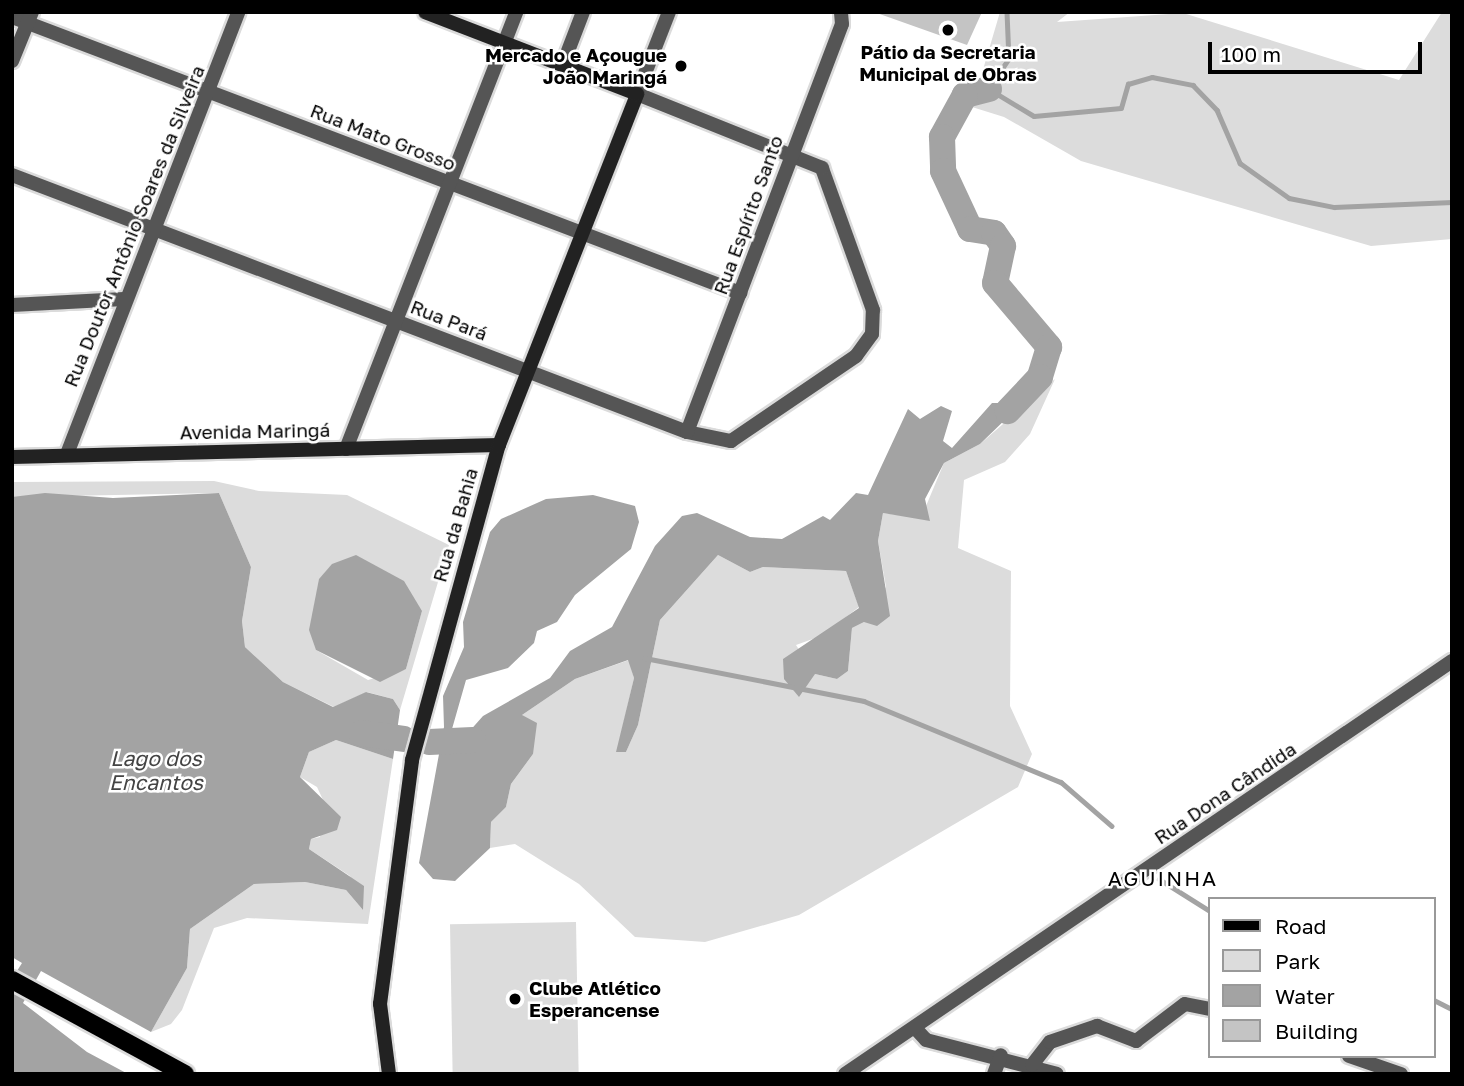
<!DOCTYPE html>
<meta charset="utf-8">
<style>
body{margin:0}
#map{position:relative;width:1464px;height:1086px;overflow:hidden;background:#fff;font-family:"Golos Text",sans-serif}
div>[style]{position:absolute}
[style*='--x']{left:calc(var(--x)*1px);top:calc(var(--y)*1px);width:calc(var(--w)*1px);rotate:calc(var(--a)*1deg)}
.green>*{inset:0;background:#dcdcdc;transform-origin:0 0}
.water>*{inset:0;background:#a3a3a3}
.stream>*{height:4.5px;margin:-2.25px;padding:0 2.25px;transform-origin:2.25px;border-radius:2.25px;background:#a3a3a3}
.river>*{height:26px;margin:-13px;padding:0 13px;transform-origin:13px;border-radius:13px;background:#a3a3a3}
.building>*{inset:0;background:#c4c4c4}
.roads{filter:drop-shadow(2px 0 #dbdbdb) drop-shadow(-2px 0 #dbdbdb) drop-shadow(0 2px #dbdbdb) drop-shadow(0 -2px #dbdbdb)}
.street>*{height:14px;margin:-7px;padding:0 7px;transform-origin:7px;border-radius:7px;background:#555}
.secondary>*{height:14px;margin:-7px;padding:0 7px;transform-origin:7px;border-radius:7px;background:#222}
.primary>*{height:18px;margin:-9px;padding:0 9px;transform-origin:9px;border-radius:9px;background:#000}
.dots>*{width:19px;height:19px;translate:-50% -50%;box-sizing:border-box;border:4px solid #fff;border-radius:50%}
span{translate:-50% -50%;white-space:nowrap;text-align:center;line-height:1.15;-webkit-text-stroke:5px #fff;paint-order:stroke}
.poi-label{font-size:19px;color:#000;font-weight:700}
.right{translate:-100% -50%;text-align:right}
.left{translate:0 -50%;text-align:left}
.street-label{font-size:19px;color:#000}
.water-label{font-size:21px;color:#444;font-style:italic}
.neighbourhood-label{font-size:21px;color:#000;letter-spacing:2px}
.frame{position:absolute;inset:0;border:14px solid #000;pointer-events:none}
.legend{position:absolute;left:1208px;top:897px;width:228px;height:161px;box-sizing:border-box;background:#fff;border:2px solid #999;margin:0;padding:9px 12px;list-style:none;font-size:21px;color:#000}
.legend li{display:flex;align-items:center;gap:14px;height:35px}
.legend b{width:35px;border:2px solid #999}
.scale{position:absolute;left:1208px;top:42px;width:214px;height:32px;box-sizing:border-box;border:4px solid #000;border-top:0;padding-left:9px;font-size:21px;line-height:24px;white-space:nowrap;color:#000;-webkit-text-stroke:5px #fff;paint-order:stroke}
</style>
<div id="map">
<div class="green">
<div style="clip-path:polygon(1000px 12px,1070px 12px,1057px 22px,1183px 13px,1399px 80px,1442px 12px,1452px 12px,1452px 239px,1371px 246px,1081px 161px,1004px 117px,972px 107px)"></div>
<div style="clip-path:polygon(1055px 379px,1030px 434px,1005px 462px,964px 480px,958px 548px,1011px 571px,1010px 706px,1032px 754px,1018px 787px,799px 915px,705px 942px,635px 937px,579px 884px,515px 844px,490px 848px,491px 822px,506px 807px,511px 784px,533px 754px,522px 715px,575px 679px,629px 660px,634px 678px,617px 751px,626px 752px,638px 725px,660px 620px,718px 555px,750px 572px,763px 567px,846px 571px,859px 607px,821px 636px,796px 645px,815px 674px,837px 679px,848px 671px,852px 628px,864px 622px,886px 587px,878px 541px,883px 513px,921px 518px,944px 463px,980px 444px)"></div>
<div style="clip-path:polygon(evenodd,214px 481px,259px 491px,347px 495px,449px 545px,400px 710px,393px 699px,367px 692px,334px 707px,283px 682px,245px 647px,242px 621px,251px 567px,219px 493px,12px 497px,12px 482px,214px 481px,422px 611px,406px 669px,368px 680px,316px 650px,422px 611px)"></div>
<div style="clip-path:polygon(336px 740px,393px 759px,368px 924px,247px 918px,214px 928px,182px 1010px,171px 1024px,151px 1032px,187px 968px,190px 929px,254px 884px,305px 882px,346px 890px,363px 910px,350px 876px,309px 849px,311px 839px,320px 837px,324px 802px,317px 787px,300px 777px,309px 752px)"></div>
<div style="left:576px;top:922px;width:152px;height:126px;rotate:89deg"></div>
</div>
<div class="water">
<div style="clip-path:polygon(1025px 384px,1039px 387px,980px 444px,944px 463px,925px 499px,930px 521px,883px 513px,878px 541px,890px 616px,877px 626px,864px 622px,852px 628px,848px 671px,837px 679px,815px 674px,799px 697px,784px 679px,783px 659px,859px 608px,846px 571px,763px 567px,750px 572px,718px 555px,660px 620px,638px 725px,626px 752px,616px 752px,634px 678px,628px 660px,575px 679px,522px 715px,537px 723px,533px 754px,511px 784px,506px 807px,491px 822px,490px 848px,455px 881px,433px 879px,419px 863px,444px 727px,443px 696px,464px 647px,463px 622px,490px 532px,501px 519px,546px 499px,593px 495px,635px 506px,639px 522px,631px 549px,575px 595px,557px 622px,537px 631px,534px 643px,508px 668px,466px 680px,452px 729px,467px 734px,483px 716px,550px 678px,570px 651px,612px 627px,655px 546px,682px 516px,697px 513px,750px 537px,782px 539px,823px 516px,830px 520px,856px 493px,868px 495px,908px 409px,920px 419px,941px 406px,952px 411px,943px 441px,952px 448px,992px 403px,1006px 403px)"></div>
<div style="clip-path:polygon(45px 493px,113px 498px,219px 493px,251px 567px,242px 621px,245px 647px,283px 682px,333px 707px,366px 692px,393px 699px,400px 710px,393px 759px,336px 740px,309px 752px,300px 777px,341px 817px,337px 830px,311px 839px,309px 849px,364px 886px,363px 910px,346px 890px,305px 882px,254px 884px,190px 929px,187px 968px,151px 1032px,41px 971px,23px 1003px,87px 1052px,128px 1074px,12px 1074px,12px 979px,22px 963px,12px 957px,12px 497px)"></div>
<div style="clip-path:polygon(356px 555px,404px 581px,422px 611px,406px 669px,380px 682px,316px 650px,309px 630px,319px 579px,332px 564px)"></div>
</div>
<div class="stream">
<div style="--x:1007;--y:12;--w:47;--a:87.6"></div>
<div style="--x:1009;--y:59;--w:36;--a:124"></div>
<div style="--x:989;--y:89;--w:52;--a:31"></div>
<div style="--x:1034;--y:116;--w:87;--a:-5.3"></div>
<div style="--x:1121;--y:108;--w:25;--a:-74"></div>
<div style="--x:1128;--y:84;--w:25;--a:-16"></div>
<div style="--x:1152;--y:77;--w:42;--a:11"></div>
<div style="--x:1193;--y:85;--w:35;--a:46"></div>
<div style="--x:1217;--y:110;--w:58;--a:66.5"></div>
<div style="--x:1240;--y:163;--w:60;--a:35.5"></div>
<div style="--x:1289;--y:198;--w:46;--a:11.3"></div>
<div style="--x:1334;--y:207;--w:118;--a:-2.4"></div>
<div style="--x:645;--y:658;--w:223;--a:11.1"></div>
<div style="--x:864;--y:701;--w:213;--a:22.4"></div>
<div style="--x:1061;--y:782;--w:67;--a:40.8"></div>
<div style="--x:1159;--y:879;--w:60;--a:32.1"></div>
<div style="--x:1434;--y:1000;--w:20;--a:27"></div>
</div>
<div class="river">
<div style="--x:989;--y:89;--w:25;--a:166"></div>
<div style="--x:965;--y:95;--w:48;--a:118.7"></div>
<div style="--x:942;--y:137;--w:34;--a:88"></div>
<div style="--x:943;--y:171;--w:64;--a:65"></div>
<div style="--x:970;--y:229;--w:24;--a:9"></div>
<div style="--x:994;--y:233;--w:16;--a:55"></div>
<div style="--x:1003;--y:246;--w:38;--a:102"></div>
<div style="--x:995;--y:283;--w:84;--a:49.8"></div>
<div style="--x:1049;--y:347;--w:31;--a:107"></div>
<div style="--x:1040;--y:377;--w:47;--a:133.3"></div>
<div style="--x:361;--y:733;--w:43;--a:7.9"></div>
<div style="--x:429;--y:742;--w:44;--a:-2.6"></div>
</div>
<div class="building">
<div style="clip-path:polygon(874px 12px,982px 12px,967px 45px)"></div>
</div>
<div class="roads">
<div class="street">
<div style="--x:12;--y:17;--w:779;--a:20.76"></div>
<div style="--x:12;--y:61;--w:53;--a:-67.8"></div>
<div style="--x:563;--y:64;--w:56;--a:-69"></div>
<div style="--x:12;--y:175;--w:722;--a:20.84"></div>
<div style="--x:687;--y:432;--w:45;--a:11.6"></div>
<div style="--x:731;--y:441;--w:151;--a:-34.2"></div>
<div style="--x:856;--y:356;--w:27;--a:-54"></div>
<div style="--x:872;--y:334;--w:24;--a:-88"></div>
<div style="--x:873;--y:310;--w:151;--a:-109.8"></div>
<div style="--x:822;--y:168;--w:199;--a:-158.2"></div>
<div style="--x:637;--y:94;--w:88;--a:-68.7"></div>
<div style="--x:12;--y:305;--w:112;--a:-3.1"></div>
<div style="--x:687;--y:432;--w:436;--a:-69.2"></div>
<div style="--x:842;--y:24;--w:12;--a:-95"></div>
<div style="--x:346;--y:449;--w:469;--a:-68.7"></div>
<div style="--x:67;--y:454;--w:474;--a:-68.8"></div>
<div style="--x:915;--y:1028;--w:16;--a:47"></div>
<div style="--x:926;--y:1040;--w:135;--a:14.5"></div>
<div style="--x:1349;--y:1056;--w:55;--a:19.1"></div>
<div style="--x:1032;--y:1065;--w:29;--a:-52"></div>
<div style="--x:1050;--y:1042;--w:50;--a:-18.8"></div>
<div style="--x:1097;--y:1026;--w:42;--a:21"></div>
<div style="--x:1136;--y:1041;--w:61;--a:-37.1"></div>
<div style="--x:1185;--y:1004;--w:25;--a:11"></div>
<div style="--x:845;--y:1074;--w:734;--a:-34.23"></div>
<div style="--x:994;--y:1074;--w:20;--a:-70"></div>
</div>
<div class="secondary">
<div style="--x:12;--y:457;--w:487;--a:-1.4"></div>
<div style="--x:389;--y:1074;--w:71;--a:-97.3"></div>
<div style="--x:380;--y:1004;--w:246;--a:-82.5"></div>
<div style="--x:412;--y:760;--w:327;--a:-74.6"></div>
<div style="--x:499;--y:445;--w:377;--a:-68.5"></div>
<div style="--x:637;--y:94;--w:227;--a:-158.9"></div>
</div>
<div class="primary">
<div style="--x:12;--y:980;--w:197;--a:28.5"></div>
</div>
</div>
<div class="dots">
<div style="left:948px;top:30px;background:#000"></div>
<div style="left:681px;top:66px;background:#000"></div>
<div style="left:515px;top:999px;background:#000"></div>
</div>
<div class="poi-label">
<span style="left:948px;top:63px">Pátio da Secretaria<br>Municipal de Obras</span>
<span class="right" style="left:667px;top:66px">Mercado e Açougue<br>João Maringá</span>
<span class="left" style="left:529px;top:999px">Clube Atlético<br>Esperancense</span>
</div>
<div class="street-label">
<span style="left:383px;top:137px;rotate:21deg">Rua Mato Grosso</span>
<span style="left:748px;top:215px;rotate:-70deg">Rua Espírito Santo</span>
<span style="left:134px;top:226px;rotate:-68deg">Rua Doutor Antônio Soares da Silveira</span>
<span style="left:449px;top:320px;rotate:21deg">Rua Pará</span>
<span style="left:255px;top:431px;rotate:-1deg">Avenida Maringá</span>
<span style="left:455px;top:525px;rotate:-74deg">Rua da Bahia</span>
<span style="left:1225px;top:793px;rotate:-34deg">Rua Dona Cândida</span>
</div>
<div class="water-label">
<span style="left:156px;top:770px">Lago dos<br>Encantos</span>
</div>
<div class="neighbourhood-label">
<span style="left:1163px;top:878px">AGUINHA</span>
</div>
<div class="frame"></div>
<ul class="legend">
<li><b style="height:9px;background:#000"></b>Road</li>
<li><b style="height:19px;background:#dcdcdc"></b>Park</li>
<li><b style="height:19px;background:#a3a3a3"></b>Water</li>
<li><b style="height:19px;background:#c4c4c4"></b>Building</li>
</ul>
<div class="scale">100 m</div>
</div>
